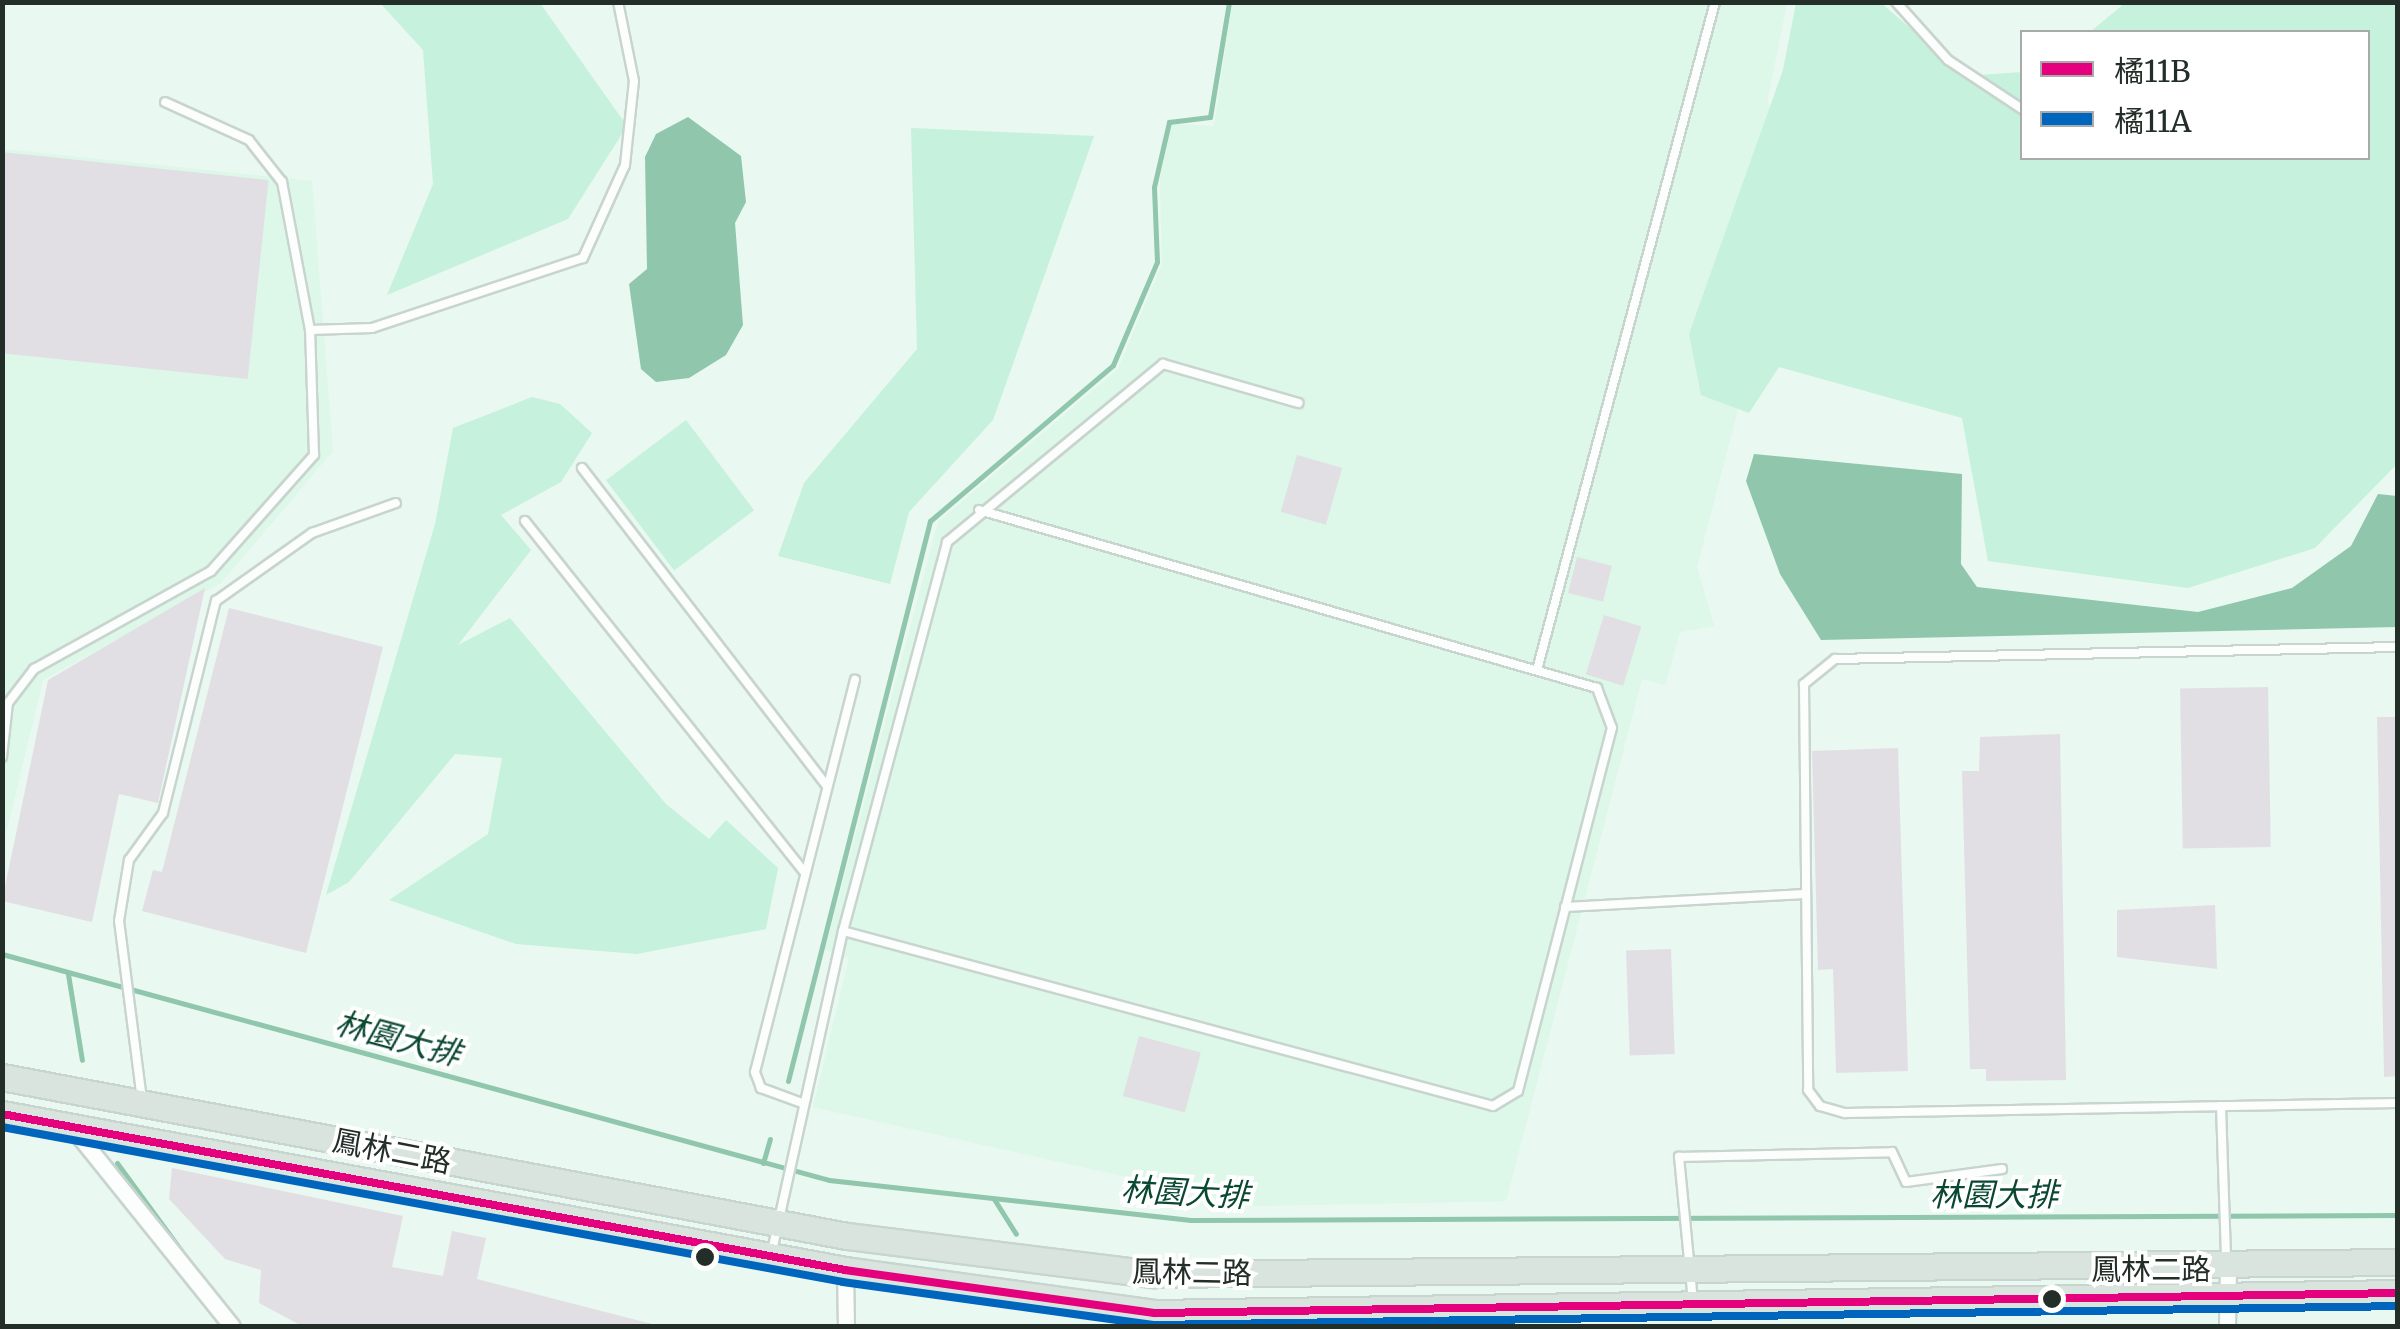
<!DOCTYPE html>
<meta charset="utf-8">
<style>
body{margin:0}
#map{position:relative;width:2400px;height:1329px;overflow:hidden;background:#e9f8f0;font-family:Merriweather,"Noto Sans TC",serif}
div>[style]{position:absolute}
[style*='--x']{left:calc(var(--x)*1px);top:calc(var(--y)*1px);width:calc(var(--w)*1px);rotate:calc(var(--a)*1deg)}
.built>*{inset:0;background:#ddf7e9}
.green>*{inset:0;background:#c6f1dc;transform-origin:0 0}
.water>*{inset:0;background:#8fc6ac}
.stream>*{height:5px;margin:-2.5px;padding:0 2.5px;transform-origin:2.5px;border-radius:2.5px;background:#8fc6ac}
.building>*{inset:0;background:#e2dfe4;transform-origin:0 0}
.roads{filter:drop-shadow(2px 0 #c8d4ce) drop-shadow(-2px 0 #c8d4ce) drop-shadow(0 2px #c8d4ce) drop-shadow(0 -2px #c8d4ce)}
.lane>*{height:8px;margin:-4px;padding:0 4px;transform-origin:4px;border-radius:4px;background:#fcfefd}
.street>*{height:15px;margin:-7.5px;padding:0 7.5px;transform-origin:7.5px;border-radius:7.5px;background:#fcfefd}
.primary>*{height:25px;margin:-12.5px;padding:0 12.5px;transform-origin:12.5px;border-radius:12.5px;background:#d9e4df}
.bus-1>*{height:8px;margin:-4px;padding:0 4px;transform-origin:4px;border-radius:4px;background:#e5007d}
.bus-2>*{height:8px;margin:-4px;padding:0 4px;transform-origin:4px;border-radius:4px;background:#0065bd}
.dots>*{width:28px;height:28px;translate:-50% -50%;box-sizing:border-box;border:5px solid #fff;border-radius:50%}
span{translate:-50% -50%;white-space:nowrap;text-align:center;line-height:1.15;-webkit-text-stroke:8px #fff;paint-order:stroke}
.street-label{font-size:30px;color:#242e29}
.water-label{font-size:32px;color:#0b4832;font-style:italic}
.frame{position:absolute;inset:0;border:5px solid #242e29;pointer-events:none}
.legend{position:absolute;left:2020px;top:30px;width:350px;height:130px;box-sizing:border-box;background:#fff;border:2px solid #a7aba9;margin:0;padding:12px 18px;list-style:none;font-size:30px;color:#242e29}
.legend li{display:flex;align-items:center;gap:20px;height:50px}
.legend b{width:50px;border:2px solid #a7aba9}
</style>
<div id="map">
<div class="built">
<div style="clip-path:polygon(1232px 3px,1787px 3px,1767px 103px,1783px 117px,1778px 255px,1697px 567px,1714px 626px,1680px 632px,1665px 685px,1642px 679px,1506px 1201px,1257px 1206px,813px 1107px,849px 958px,825px 950px,938px 522px,1118px 369px,1162px 264px,1160px 181px,1171px 124px,1214px 126px)"></div>
<div style="clip-path:polygon(2px 149px,312px 181px,333px 451px,221px 583px,43px 680px,4px 842px)"></div>
</div>
<div class="green">
<div style="clip-path:polygon(380px 3px,540px 3px,627px 126px,568px 219px,387px 295px,433px 184px,423px 50px)"></div>
<div style="clip-path:polygon(1796px 3px,1881px 3px,1966px 76px,2022px 72px,2022px 158px,2368px 158px,2368px 32px,2090px 32px,2125px 3px,2397px 3px,2397px 464px,2315px 548px,2188px 588px,1988px 561px,1962px 418px,1779px 367px,1749px 413px,1701px 395px,1689px 334px,1783px 70px)"></div>
<div style="clip-path:polygon(911px 128px,1094px 136px,993px 420px,909px 512px,890px 584px,778px 556px,804px 483px,917px 349px)"></div>
<div style="clip-path:polygon(532px 397px,560px 404px,592px 433px,561px 482px,501px 515px,531px 550px,458px 645px,510px 618px,666px 804px,709px 839px,726px 820px,778px 868px,766px 929px,637px 954px,516px 944px,389px 900px,488px 834px,502px 758px,455px 754px,349px 882px,326px 895px,435px 524px,453px 428px)"></div>
<div style="left:686px;top:420px;width:113px;height:100px;rotate:53deg"></div>
</div>
<div class="water">
<div style="clip-path:polygon(688px 117px,741px 156px,746px 202px,735px 223px,743px 325px,726px 355px,689px 378px,656px 382px,641px 369px,629px 284px,647px 269px,645px 157px,656px 134px)"></div>
<div style="clip-path:polygon(1754px 454px,1962px 474px,1961px 564px,1977px 587px,2198px 612px,2292px 588px,2351px 546px,2378px 494px,2397px 496px,2397px 627px,1821px 640px,1780px 574px,1746px 481px)"></div>
</div>
<div class="stream">
<div style="--x:2;--y:954;--w:857;--a:15.28"></div>
<div style="--x:829;--y:1180;--w:364;--a:6.3"></div>
<div style="--x:1191;--y:1220;--w:1207;--a:-0.24"></div>
<div style="--x:68;--y:974;--w:87;--a:80.8"></div>
<div style="--x:788;--y:1081;--w:578;--a:-75.77"></div>
<div style="--x:930;--y:521;--w:240;--a:-40.4"></div>
<div style="--x:1113;--y:365;--w:112;--a:-66.9"></div>
<div style="--x:1157;--y:262;--w:75;--a:-92.3"></div>
<div style="--x:1154;--y:187;--w:67;--a:-77"></div>
<div style="--x:1169;--y:122;--w:41;--a:-7"></div>
<div style="--x:1210;--y:117;--w:117;--a:-80.6"></div>
<div style="--x:117;--y:1163;--w:120;--a:53.8"></div>
<div style="--x:763;--y:1163;--w:25;--a:-74"></div>
<div style="--x:994;--y:1199;--w:41;--a:57.8"></div>
</div>
<div class="building">
<div style="left:2px;top:152px;width:268px;height:200px;rotate:6deg"></div>
<div style="left:1297px;top:455px;width:47px;height:59px;rotate:16deg"></div>
<div style="left:1577px;top:557px;width:36px;height:37px;rotate:14deg"></div>
<div style="clip-path:polygon(205px 588px,158px 803px,119px 794px,92px 922px,2px 901px,48px 680px)"></div>
<div style="clip-path:polygon(229px 608px,383px 647px,306px 953px,142px 911px,153px 870px,162px 872px)"></div>
<div style="left:1604px;top:615px;width:39px;height:62px;rotate:17deg"></div>
<div style="left:2268px;top:687px;width:160px;height:88px;rotate:89deg"></div>
<div style="clip-path:polygon(2377px 717px,2398px 717px,2398px 1076px,2384px 1077px)"></div>
<div style="clip-path:polygon(2060px 734px,2066px 1080px,1986px 1081px,1986px 1069px,1970px 1069px,1962px 771px,1979px 771px,1980px 737px)"></div>
<div style="clip-path:polygon(1898px 748px,1908px 1071px,1836px 1073px,1833px 969px,1818px 970px,1812px 751px)"></div>
<div style="clip-path:polygon(2215px 905px,2217px 969px,2117px 957px,2117px 910px)"></div>
<div style="left:1671px;top:949px;width:105px;height:45px;rotate:88deg"></div>
<div style="left:1139px;top:1036px;width:64px;height:62px;rotate:15deg"></div>
<div style="clip-path:polygon(172px 1168px,403px 1216px,392px 1267px,443px 1276px,452px 1231px,486px 1238px,477px 1279px,660px 1326px,302px 1326px,259px 1303px,261px 1270px,225px 1259px,169px 1199px)"></div>
</div>
<div class="roads">
<div class="lane">
<div style="--x:1896;--y:2;--w:78;--a:48.1"></div>
<div style="--x:1948;--y:60;--w:89;--a:33.5"></div>
<div style="--x:310;--y:330;--w:62;--a:-1.8"></div>
<div style="--x:372;--y:328;--w:222;--a:-18.4"></div>
<div style="--x:583;--y:258;--w:102;--a:-65.7"></div>
<div style="--x:625;--y:165;--w:84;--a:-83.9"></div>
<div style="--x:634;--y:81;--w:81;--a:-101.4"></div>
<div style="--x:582;--y:468;--w:401;--a:52.4"></div>
<div style="--x:525;--y:521;--w:448;--a:51.5"></div>
<div style="--x:2398;--y:647;--w:563;--a:178.78"></div>
<div style="--x:1835;--y:659;--w:40;--a:141"></div>
<div style="--x:1804;--y:684;--w:406;--a:89.4"></div>
<div style="--x:1808;--y:1090;--w:20;--a:53"></div>
<div style="--x:1820;--y:1106;--w:26;--a:16"></div>
<div style="--x:1845;--y:1113;--w:553;--a:-1.04"></div>
<div style="--x:1538;--y:666;--w:687;--a:-75.07"></div>
<div style="--x:2;--y:757;--w:54;--a:-83.7"></div>
<div style="--x:8;--y:703;--w:43;--a:-52.6"></div>
<div style="--x:34;--y:669;--w:202;--a:-29"></div>
<div style="--x:211;--y:571;--w:155;--a:-48.4"></div>
<div style="--x:314;--y:455;--w:125;--a:-91.8"></div>
<div style="--x:310;--y:330;--w:151;--a:-100.7"></div>
<div style="--x:282;--y:182;--w:53;--a:-128.2"></div>
<div style="--x:249;--y:140;--w:92;--a:-155.7"></div>
<div style="--x:1565;--y:907;--w:241;--a:-3.1"></div>
<div style="--x:843;--y:931;--w:673;--a:15.07"></div>
<div style="--x:1493;--y:1106;--w:29;--a:-31"></div>
<div style="--x:1518;--y:1091;--w:375;--a:-75.5"></div>
<div style="--x:1612;--y:728;--w:43;--a:-110.6"></div>
<div style="--x:1597;--y:688;--w:643;--a:-163.93"></div>
<div style="--x:142;--y:1100;--w:180;--a:-97.3"></div>
<div style="--x:119;--y:921;--w:62;--a:-80.7"></div>
<div style="--x:129;--y:860;--w:58;--a:-54.1"></div>
<div style="--x:163;--y:813;--w:219;--a:-76"></div>
<div style="--x:216;--y:601;--w:118;--a:-35.3"></div>
<div style="--x:312;--y:533;--w:89;--a:-19.7"></div>
<div style="--x:802;--y:1103;--w:44;--a:-159.9"></div>
<div style="--x:761;--y:1088;--w:17;--a:-111"></div>
<div style="--x:755;--y:1072;--w:405;--a:-75.7"></div>
<div style="--x:2221;--y:1106;--w:154;--a:88.1"></div>
<div style="--x:772;--y:1251;--w:328;--a:-77.5"></div>
<div style="--x:843;--y:931;--w:403;--a:-75"></div>
<div style="--x:947;--y:542;--w:280;--a:-39.5"></div>
<div style="--x:1163;--y:364;--w:141;--a:16.1"></div>
<div style="--x:1693;--y:1302;--w:146;--a:-95.5"></div>
<div style="--x:1679;--y:1157;--w:213;--a:-1.3"></div>
<div style="--x:1892;--y:1152;--w:33;--a:65"></div>
<div style="--x:1906;--y:1182;--w:97;--a:-7.7"></div>
</div>
<div class="street">
<div style="--x:75;--y:1131;--w:250;--a:51.2"></div>
<div style="--x:845;--y:1270;--w:56;--a:89"></div>
<div style="--x:2227;--y:1326;--w:57;--a:-89"></div>
</div>
<div class="primary">
<div style="--x:2;--y:1077;--w:860;--a:10.66"></div>
<div style="--x:847;--y:1236;--w:309;--a:7.1"></div>
<div style="--x:1154;--y:1274;--w:1244;--a:-0.55"></div>
<div style="--x:2;--y:1114;--w:857;--a:10.48"></div>
<div style="--x:845;--y:1270;--w:312;--a:7.9"></div>
<div style="--x:1154;--y:1313;--w:1244;--a:-0.92"></div>
</div>
</div>
<div class="bus-1">
<div style="--x:2;--y:1114;--w:857;--a:10.48"></div>
<div style="--x:845;--y:1270;--w:312;--a:7.9"></div>
<div style="--x:1154;--y:1313;--w:1244;--a:-0.92"></div>
</div>
<div class="bus-2">
<div style="--x:2;--y:1127;--w:855;--a:10.44"></div>
<div style="--x:843;--y:1282;--w:313;--a:7.9"></div>
<div style="--x:1153;--y:1325;--w:1245;--a:-0.87"></div>
</div>
<div class="dots">
<div style="left:705px;top:1257px;background:#242e29"></div>
<div style="left:2052px;top:1299px;background:#242e29"></div>
</div>
<div class="street-label">
<span style="left:392px;top:1151px;rotate:11deg">鳳林二路</span>
<span style="left:2151px;top:1269px">鳳林二路</span>
<span style="left:1192px;top:1272px;rotate:1deg">鳳林二路</span>
</div>
<div class="water-label">
<span style="left:398px;top:1039px;rotate:15deg">林園大排</span>
<span style="left:1185px;top:1193px;rotate:3deg">林園大排</span>
<span style="left:1994px;top:1195px">林園大排</span>
</div>
<div class="frame"></div>
<ul class="legend">
<li><b style="height:12px;background:#e5007d"></b>橘11B</li>
<li><b style="height:12px;background:#0065bd"></b>橘11A</li>
</ul>
</div>
